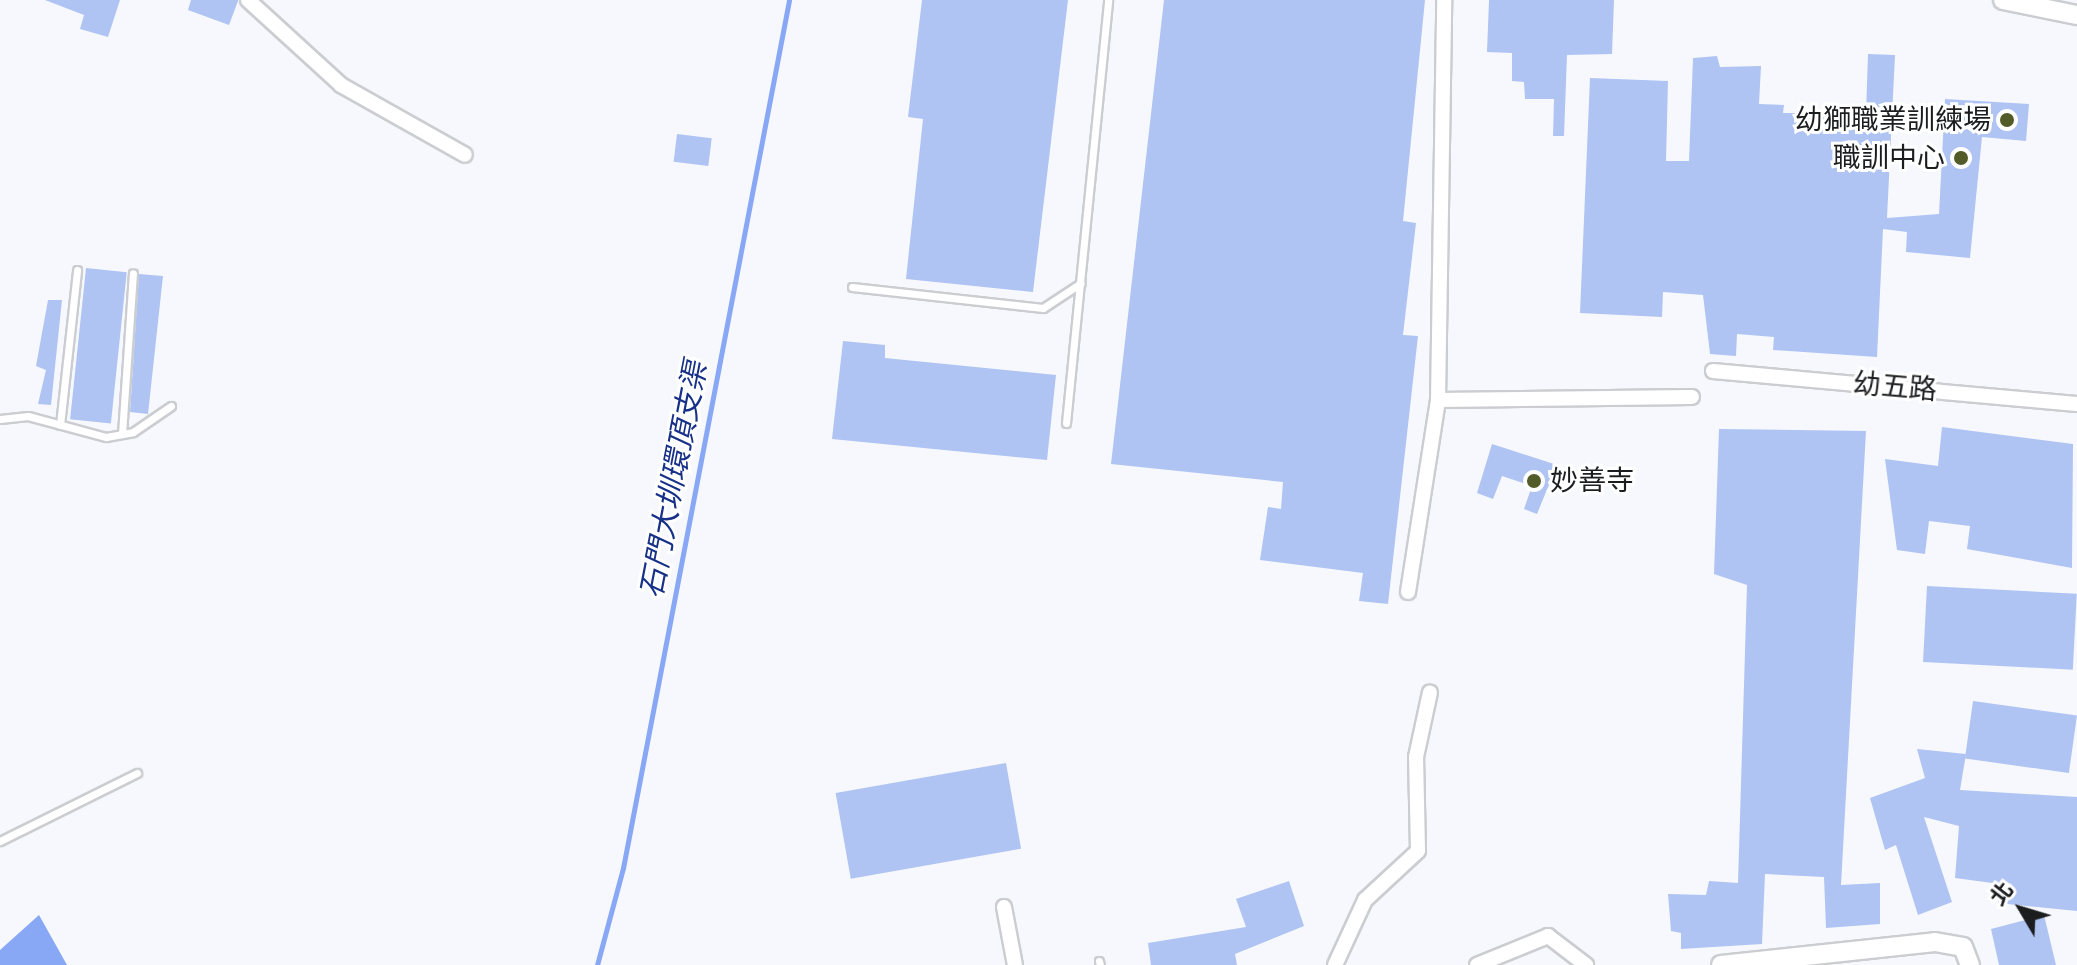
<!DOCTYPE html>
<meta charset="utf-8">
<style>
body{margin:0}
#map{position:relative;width:2077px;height:965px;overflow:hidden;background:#f6f8fd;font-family:"Source Sans 3","Noto Sans TC",sans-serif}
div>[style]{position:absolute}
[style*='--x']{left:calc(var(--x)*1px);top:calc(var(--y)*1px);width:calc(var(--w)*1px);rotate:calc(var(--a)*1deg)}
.water>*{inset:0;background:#88a8f5}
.stream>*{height:5px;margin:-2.5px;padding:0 2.5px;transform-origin:2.5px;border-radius:2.5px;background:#88a8f5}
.building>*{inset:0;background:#afc4f3;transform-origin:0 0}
.roads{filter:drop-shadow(2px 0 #cbcdd1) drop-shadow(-2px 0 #cbcdd1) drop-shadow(0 2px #cbcdd1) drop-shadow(0 -2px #cbcdd1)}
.service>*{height:7px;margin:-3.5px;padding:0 3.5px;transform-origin:3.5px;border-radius:3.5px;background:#fff}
.minor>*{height:14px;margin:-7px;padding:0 7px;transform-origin:7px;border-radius:7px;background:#fff}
.tertiary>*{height:18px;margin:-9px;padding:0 9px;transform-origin:9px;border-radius:9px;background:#fff}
.dots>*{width:22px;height:22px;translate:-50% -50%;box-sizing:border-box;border:4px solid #fff;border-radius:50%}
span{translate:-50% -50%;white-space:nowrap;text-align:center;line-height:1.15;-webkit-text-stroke:6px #fff;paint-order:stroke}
.poi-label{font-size:28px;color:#1c1d1f}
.right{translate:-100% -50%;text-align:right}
.left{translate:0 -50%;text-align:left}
.street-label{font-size:28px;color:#1c1d1f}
.water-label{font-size:30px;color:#183188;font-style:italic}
.north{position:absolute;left:1981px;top:869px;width:80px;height:80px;-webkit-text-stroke:6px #fff;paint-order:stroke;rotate:308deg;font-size:22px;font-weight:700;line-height:32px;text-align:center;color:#1c1d1f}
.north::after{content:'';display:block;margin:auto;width:28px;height:36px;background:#1c1d1f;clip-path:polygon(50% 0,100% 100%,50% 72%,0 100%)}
</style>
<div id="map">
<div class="water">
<div style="clip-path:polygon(39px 915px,67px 965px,0 965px,0 950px)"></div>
</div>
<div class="stream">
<div style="--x:597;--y:965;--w:100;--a:-75"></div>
<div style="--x:623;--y:868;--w:884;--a:-79.17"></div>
</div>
<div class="building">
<div style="clip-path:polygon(45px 0,120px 0,108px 37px,80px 29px,84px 15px)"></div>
<div style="clip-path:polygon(191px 0,238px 0,238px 1px,229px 25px,188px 10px)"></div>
<div style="clip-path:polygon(922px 0,1068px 0,1033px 292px,906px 279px,923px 119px,908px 117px)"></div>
<div style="clip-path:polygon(1164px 0,1425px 0,1403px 221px,1416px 223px,1403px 335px,1418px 336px,1388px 604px,1359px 601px,1363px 573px,1260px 560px,1268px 507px,1281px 509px,1283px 482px,1111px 464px)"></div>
<div style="clip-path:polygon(1489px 0,1614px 0,1612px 54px,1567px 55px,1564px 136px,1553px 136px,1554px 99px,1525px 99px,1524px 82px,1512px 81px,1512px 53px,1487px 52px)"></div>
<div style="clip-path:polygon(1868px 54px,1895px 55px,1887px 218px,1939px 214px,1945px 99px,2029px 104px,2026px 141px,1982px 137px,1970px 258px,1906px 252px,1907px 232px,1883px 229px,1877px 357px,1773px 350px,1774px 337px,1737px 334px,1736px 356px,1710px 354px,1703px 295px,1663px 292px,1662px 317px,1580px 313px,1590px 78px,1668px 81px,1666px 161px,1689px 161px,1693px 58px,1717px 56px,1720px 67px,1761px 66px,1759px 104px,1784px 105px,1783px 113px,1866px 114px)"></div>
<div style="left:677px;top:134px;width:35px;height:28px;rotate:7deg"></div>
<div style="left:86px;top:268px;width:41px;height:152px;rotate:6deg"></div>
<div style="clip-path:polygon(139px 274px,163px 276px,148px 414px,130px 412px)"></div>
<div style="clip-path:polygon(48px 300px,62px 300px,51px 405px,38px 404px,46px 370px,36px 366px)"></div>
<div style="clip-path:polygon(843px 341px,885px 345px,885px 358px,1056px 375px,1047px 460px,832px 439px)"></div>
<div style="clip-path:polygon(1942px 427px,2073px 444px,2072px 568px,1967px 549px,1970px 526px,1929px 521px,1925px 554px,1897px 550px,1885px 459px,1938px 466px)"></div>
<div style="clip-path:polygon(1719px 429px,1866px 431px,1841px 885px,1880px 883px,1880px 924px,1826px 928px,1824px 877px,1765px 874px,1762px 944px,1681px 949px,1681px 933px,1671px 931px,1668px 894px,1706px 895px,1709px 881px,1738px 883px,1747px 585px,1714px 574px)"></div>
<div style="clip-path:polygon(1492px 444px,1557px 465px,1537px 514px,1524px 509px,1532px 486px,1502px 476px,1493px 499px,1477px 493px)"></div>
<div style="left:1927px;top:586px;width:150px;height:76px;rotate:3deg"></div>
<div style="left:1973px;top:701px;width:105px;height:58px;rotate:8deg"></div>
<div style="clip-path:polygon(1917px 749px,1966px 754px,1960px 790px,2077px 797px,2077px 911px,1998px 903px,2000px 884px,1955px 878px,1959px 826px,1924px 817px,1952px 902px,1918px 915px,1896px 845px,1885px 850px,1870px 798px,1925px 778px)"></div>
<div style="left:1006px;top:763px;width:87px;height:173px;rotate:80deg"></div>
<div style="clip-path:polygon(1289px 881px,1304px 926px,1235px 954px,1237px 965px,1151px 965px,1148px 943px,1246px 927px,1236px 899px)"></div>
<div style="clip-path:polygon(2044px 915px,2056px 965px,1999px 965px,1991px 929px)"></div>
</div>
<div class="roads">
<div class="service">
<div style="--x:852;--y:287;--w:192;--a:6.3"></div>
<div style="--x:1043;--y:308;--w:45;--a:-33.3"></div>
<div style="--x:0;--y:419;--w:28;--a:-6"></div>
<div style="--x:28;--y:416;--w:81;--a:15.1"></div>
<div style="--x:106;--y:437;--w:27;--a:-10"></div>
<div style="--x:133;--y:432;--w:46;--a:-34.4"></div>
<div style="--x:1066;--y:423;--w:425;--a:-84.3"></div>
<div style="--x:60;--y:425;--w:156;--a:-83.7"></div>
<div style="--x:122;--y:434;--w:161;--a:-86.1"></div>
<div style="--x:0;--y:841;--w:153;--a:-26.4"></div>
<div style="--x:1099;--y:961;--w:4;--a:76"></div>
</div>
<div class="minor">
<div style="--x:248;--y:0;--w:126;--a:42.4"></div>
<div style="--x:341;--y:85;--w:142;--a:29.4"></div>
<div style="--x:1713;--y:371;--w:365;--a:5.2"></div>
<div style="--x:1438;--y:400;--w:254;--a:-0.7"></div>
<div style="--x:1408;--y:592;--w:194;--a:-81.1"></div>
<div style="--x:1438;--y:400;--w:400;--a:-89.1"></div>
<div style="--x:1004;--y:907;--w:59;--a:79.3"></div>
<div style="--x:1335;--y:965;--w:72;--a:-65.2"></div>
<div style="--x:1365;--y:900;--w:72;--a:-42.8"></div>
<div style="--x:1418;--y:851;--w:94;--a:-91.2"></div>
<div style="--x:1416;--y:757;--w:66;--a:-77.8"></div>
<div style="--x:1477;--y:965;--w:77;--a:-22.2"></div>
<div style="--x:1548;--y:936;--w:48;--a:37.3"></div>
</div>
<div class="tertiary">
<div style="--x:2003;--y:0;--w:76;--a:11.5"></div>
<div style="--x:1721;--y:965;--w:215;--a:-6.1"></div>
<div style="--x:1935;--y:942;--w:28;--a:10"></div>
<div style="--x:1963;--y:947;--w:19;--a:69"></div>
</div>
</div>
<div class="dots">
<div style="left:2007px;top:120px;background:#535b29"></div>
<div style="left:1961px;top:158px;background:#535b29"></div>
<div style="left:1534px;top:481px;background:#535b29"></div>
</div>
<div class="poi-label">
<span class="right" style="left:1991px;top:120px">幼獅職業訓練場</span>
<span class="right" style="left:1945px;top:158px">職訓中心</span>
<span class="left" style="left:1550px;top:481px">妙善寺</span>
</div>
<div class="street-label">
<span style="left:1895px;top:387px;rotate:5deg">幼五路</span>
</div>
<div class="water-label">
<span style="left:675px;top:480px;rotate:-79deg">石門大圳環頂支渠</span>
</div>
<div class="north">北</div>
</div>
